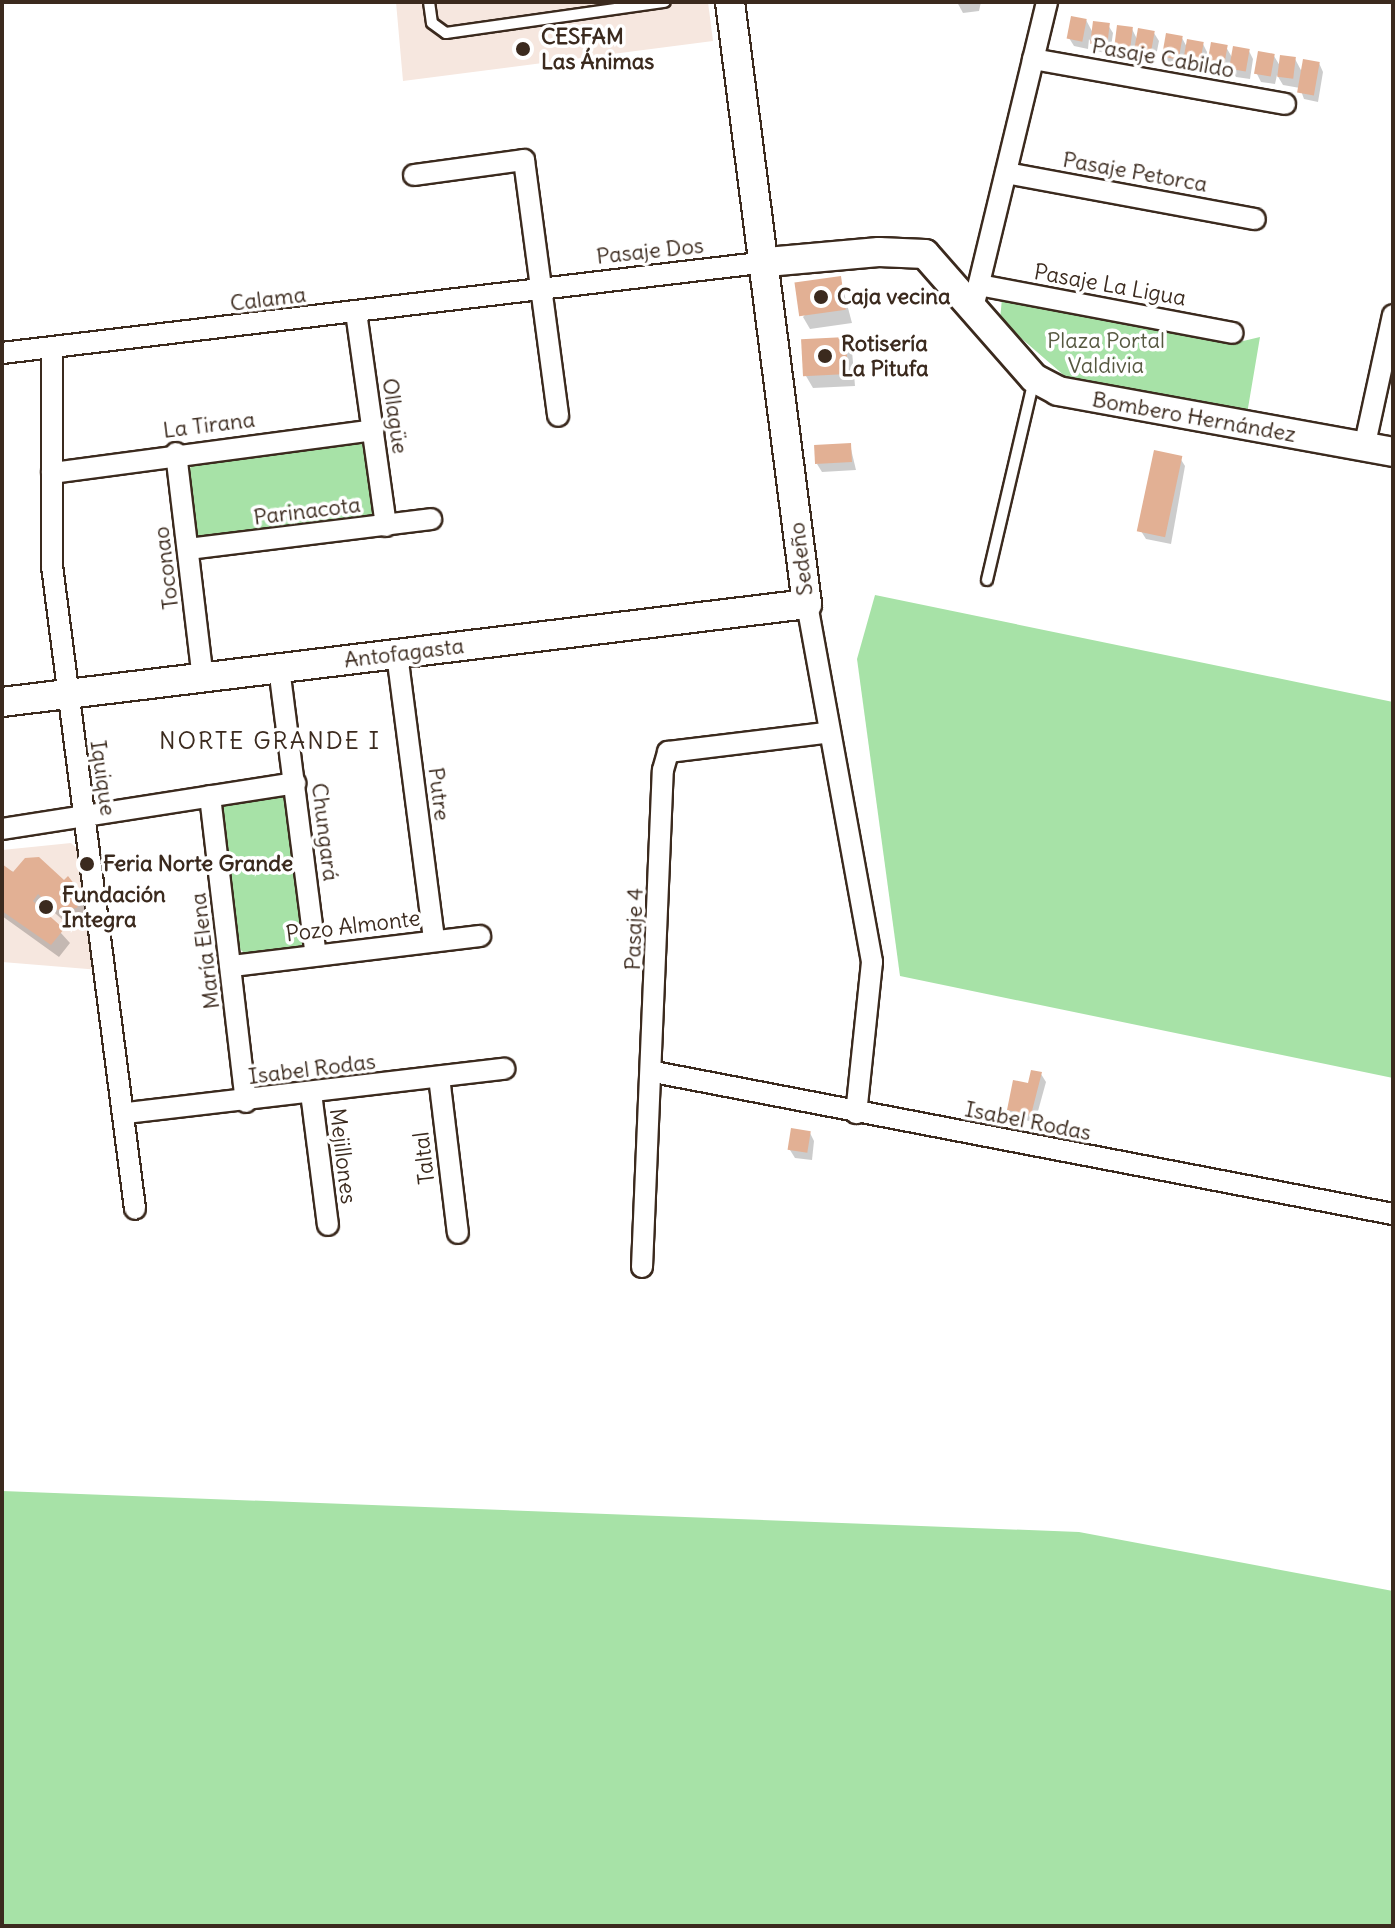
<!DOCTYPE html>
<meta charset="utf-8">
<style>
body{margin:0}
#map{position:relative;width:1395px;height:1928px;overflow:hidden;background:#fff;font-family:Delius,sans-serif}
div>[style]{position:absolute}
[style*='--x']{left:calc(var(--x)*1px);top:calc(var(--y)*1px);width:calc(var(--w)*1px);rotate:calc(var(--a)*1deg)}
.built>*{inset:0;background:#f6e7df}
.green>*{inset:0;background:#a7e2a7}
.shadow>*{inset:0;background:#0003}
.building>*{inset:0;background:#e2b094;transform-origin:0 0}
.roads{filter:drop-shadow(2px 0 #3b2a1e) drop-shadow(-2px 0 #3b2a1e) drop-shadow(0 2px #3b2a1e) drop-shadow(0 -2px #3b2a1e)}
.lane>*{height:10px;margin:-5px;padding:0 5px;transform-origin:5px;border-radius:5px;background:#fff}
.street>*{height:20px;margin:-10px;padding:0 10px;transform-origin:10px;border-radius:10px;background:#fff}
.secondary>*{height:28px;margin:-14px;padding:0 14px;transform-origin:14px;border-radius:14px;background:#fff}
.dots>*{width:22px;height:22px;translate:-50% -50%;box-sizing:border-box;border:4px solid #fff;border-radius:50%}
span{translate:-50% -50%;white-space:nowrap;text-align:center;line-height:1.15;-webkit-text-stroke:7px #fff;paint-order:stroke}
.poi-label{font-size:22px;color:#3b2a1e;font-weight:700}
.left{translate:0 -50%;text-align:left}
.street-label{font-size:22px;color:#3b2a1e}
.park-label{font-size:22px;color:#565840}
.neighbourhood-label{font-size:24px;color:#3b2a1e;letter-spacing:2px}
.frame{position:absolute;inset:0;border:4px solid #3b2a1e;pointer-events:none}
</style>
<div id="map">
<div class="built">
<div style="clip-path:polygon(396px 2px,708px 2px,713px 41px,403px 81px)"></div>
<div style="clip-path:polygon(71px 843px,81px 852px,100px 970px,2px 962px,2px 850px)"></div>
</div>
<div class="green">
<div style="clip-path:polygon(1002px 298px,1239px 342px,1260px 337px,1247px 414px,1067px 378px,1000px 320px)"></div>
<div style="clip-path:polygon(362px 442px,375px 513px,366px 522px,204px 541px,194px 535px,185px 473px,193px 465px)"></div>
<div style="clip-path:polygon(875px 595px,1393px 702px,1393px 1078px,900px 976px,857px 659px)"></div>
<div style="clip-path:polygon(282px 790px,288px 796px,308px 938px,302px 948px,248px 956px,235px 945px,218px 807px,224px 797px)"></div>
<div style="clip-path:polygon(2px 1491px,1079px 1532px,1393px 1591px,1393px 1926px,2px 1926px)"></div>
</div>
<div class="shadow">
<div style="clip-path:polygon(957px 2px,981px 2px,979px 11px,963px 13px)"></div>
<div style="clip-path:polygon(1086px 20px,1093px 33px,1108px 25px,1113px 33px,1110px 54px,1096px 51px,1089px 39px,1088px 49px,1074px 46px,1069px 38px)"></div>
<div style="clip-path:polygon(1132px 29px,1138px 41px,1154px 33px,1159px 41px,1155px 61px,1142px 59px,1135px 48px,1133px 58px,1120px 55px,1115px 47px)"></div>
<div style="clip-path:polygon(1182px 38px,1188px 49px,1203px 44px,1207px 52px,1204px 72px,1191px 70px,1184px 59px,1183px 66px,1169px 64px,1165px 56px)"></div>
<div style="clip-path:polygon(1226px 47px,1233px 59px,1249px 51px,1253px 59px,1250px 79px,1236px 77px,1229px 65px,1228px 75px,1214px 73px,1209px 65px)"></div>
<div style="clip-path:polygon(1274px 56px,1280px 66px,1295px 59px,1302px 72px,1319px 63px,1323px 72px,1318px 102px,1304px 99px,1300px 88px,1283px 85px,1277px 75px,1275px 84px,1261px 82px,1257px 74px)"></div>
<div style="clip-path:polygon(840px 278px,852px 323px,810px 329px,803px 317px)"></div>
<div style="clip-path:polygon(845px 339px,852px 351px,855px 386px,813px 388px,806px 376px)"></div>
<div style="clip-path:polygon(850px 445px,856px 470px,822px 472px,817px 464px)"></div>
<div style="clip-path:polygon(1180px 458px,1185px 466px,1171px 544px,1146px 539px,1141px 531px)"></div>
<div style="clip-path:polygon(2px 868px,80px 895px,88px 909px,84px 921px,65px 922px,47px 906px,41px 911px,70px 943px,59px 957px,2px 916px)"></div>
<div style="clip-path:polygon(1041px 1074px,1046px 1082px,1035px 1122px,1014px 1118px,1009px 1110px)"></div>
<div style="clip-path:polygon(810px 1133px,814px 1141px,812px 1160px,795px 1158px,790px 1150px)"></div>
</div>
<div class="building">
<div style="left:1071px;top:16px;width:16px;height:23px;rotate:11deg"></div>
<div style="left:1093px;top:21px;width:17px;height:23px;rotate:7deg"></div>
<div style="left:1117px;top:25px;width:16px;height:23px;rotate:7deg"></div>
<div style="left:1138px;top:28px;width:17px;height:23px;rotate:10deg"></div>
<div style="left:1166px;top:33px;width:17px;height:24px;rotate:10deg"></div>
<div style="left:1187px;top:39px;width:17px;height:23px;rotate:10deg"></div>
<div style="left:1211px;top:42px;width:17px;height:23px;rotate:10deg"></div>
<div style="left:1233px;top:46px;width:17px;height:23px;rotate:10deg"></div>
<div style="left:1258px;top:51px;width:17px;height:23px;rotate:10deg"></div>
<div style="left:1280px;top:55px;width:16px;height:22px;rotate:7deg"></div>
<div style="left:1303px;top:59px;width:17px;height:34px;rotate:10deg"></div>
<div style="left:841px;top:276px;width:34px;height:47px;rotate:82deg"></div>
<div style="left:846px;top:337px;width:37px;height:45px;rotate:87deg"></div>
<div style="left:851px;top:443px;width:19px;height:37px;rotate:87deg"></div>
<div style="left:1154px;top:450px;width:29px;height:83px;rotate:12deg"></div>
<div style="clip-path:polygon(39px 857px,64px 880px,68px 876px,82px 894px,77px 908px,56px 910px,38px 894px,33px 901px,64px 929px,51px 945px,2px 911px,2px 864px,13px 872px,25px 858px)"></div>
<div style="clip-path:polygon(1031px 1070px,1042px 1072px,1031px 1115px,1007px 1110px,1013px 1080px,1028px 1083px)"></div>
<div style="left:791px;top:1128px;width:20px;height:22px;rotate:9deg"></div>
</div>
<div class="roads">
<div class="lane">
<div style="--x:429;--y:2;--w:21;--a:82"></div>
<div style="--x:432;--y:23;--w:17;--a:36"></div>
<div style="--x:446;--y:33;--w:221;--a:-8.1"></div>
<div style="--x:987;--y:580;--w:206;--a:-76.8"></div>
</div>
<div class="street">
<div style="--x:1033;--y:59;--w:256;--a:10.1"></div>
<div style="--x:1006;--y:173;--w:253;--a:10.5"></div>
<div style="--x:414;--y:175;--w:111;--a:-7.8"></div>
<div style="--x:524;--y:160;--w:258;--a:82.4"></div>
<div style="--x:979;--y:285;--w:258;--a:10.7"></div>
<div style="--x:973;--y:308;--w:315;--a:-76.4"></div>
<div style="--x:356;--y:312;--w:216;--a:82"></div>
<div style="--x:52;--y:350;--w:216;--a:90"></div>
<div style="--x:52;--y:566;--w:648;--a:82.64"></div>
<div style="--x:2;--y:353;--w:770;--a:-6.78"></div>
<div style="--x:1364;--y:448;--w:136;--a:-77.7"></div>
<div style="--x:176;--y:453;--w:227;--a:83.2"></div>
<div style="--x:52;--y:473;--w:324;--a:-7.6"></div>
<div style="--x:188;--y:549;--w:245;--a:-7"></div>
<div style="--x:807;--y:604;--w:364;--a:79.7"></div>
<div style="--x:872;--y:962;--w:152;--a:96"></div>
<div style="--x:397;--y:654;--w:288;--a:82.6"></div>
<div style="--x:279;--y:668;--w:289;--a:82.7"></div>
<div style="--x:210;--y:796;--w:308;--a:83.3"></div>
<div style="--x:2;--y:829;--w:297;--a:-8.9"></div>
<div style="--x:232;--y:966;--w:250;--a:-6.9"></div>
<div style="--x:654;--y:1072;--w:753;--a:10.88"></div>
<div style="--x:439;--y:1077;--w:157;--a:83.1"></div>
<div style="--x:311;--y:1093;--w:133;--a:82.7"></div>
<div style="--x:127;--y:1113;--w:380;--a:-6.7"></div>
<div style="--x:642;--y:1267;--w:497;--a:-87.6"></div>
<div style="--x:663;--y:770;--w:19;--a:-74"></div>
<div style="--x:668;--y:752;--w:159;--a:-6.9"></div>
</div>
<div class="secondary">
<div style="--x:767;--y:262;--w:112;--a:-5.1"></div>
<div style="--x:879;--y:252;--w:46;--a:2.5"></div>
<div style="--x:925;--y:254;--w:165;--a:48.7"></div>
<div style="--x:1034;--y:378;--w:27;--a:28"></div>
<div style="--x:1058;--y:391;--w:341;--a:10.3"></div>
<div style="--x:2;--y:702;--w:811;--a:-6.94"></div>
<div style="--x:807;--y:604;--w:607;--a:-97.29"></div>
</div>
</div>
<div class="dots">
<div style="left:523px;top:49px;background:#3b2a1e"></div>
<div style="left:821px;top:297px;background:#3b2a1e"></div>
<div style="left:825px;top:356px;background:#3b2a1e"></div>
<div style="left:87px;top:864px;background:#3b2a1e"></div>
<div style="left:46px;top:907px;background:#3b2a1e"></div>
</div>
<div class="poi-label">
<span class="left" style="left:541px;top:49px">CESFAM<br>Las Ánimas</span>
<span class="left" style="left:837px;top:297px">Caja vecina</span>
<span class="left" style="left:841px;top:356px">Rotisería<br>La Pitufa</span>
<span class="left" style="left:103px;top:864px">Feria Norte Grande</span>
<span class="left" style="left:62px;top:907px">Fundación<br>Integra</span>
</div>
<div class="street-label">
<span style="left:1163px;top:58px;rotate:10deg">Pasaje Cabildo</span>
<span style="left:1135px;top:172px;rotate:10deg">Pasaje Petorca</span>
<span style="left:650px;top:251px;rotate:-6deg">Pasaje Dos</span>
<span style="left:1110px;top:285px;rotate:10deg">Pasaje La Ligua</span>
<span style="left:268px;top:299px;rotate:-7deg">Calama</span>
<span style="left:395px;top:416px;rotate:82deg">Ollagüe</span>
<span style="left:1194px;top:417px;rotate:10deg">Bombero Hernández</span>
<span style="left:209px;top:425px;rotate:-7deg">La Tirana</span>
<span style="left:307px;top:511px;rotate:-7deg">Parinacota</span>
<span style="left:801px;top:559px;rotate:-97deg">Sedeño</span>
<span style="left:166px;top:568px;rotate:-97deg">Toconao</span>
<span style="left:404px;top:653px;rotate:-7deg">Antofagasta</span>
<span style="left:103px;top:778px;rotate:82deg">Iquique</span>
<span style="left:439px;top:794px;rotate:83deg">Putre</span>
<span style="left:325px;top:832px;rotate:83deg">Chungará</span>
<span style="left:353px;top:926px;rotate:-7deg">Pozo Almonte</span>
<span style="left:634px;top:929px;rotate:-88deg">Pasaje 4</span>
<span style="left:205px;top:951px;rotate:-97deg">María Elena</span>
<span style="left:312px;top:1069px;rotate:-7deg">Isabel Rodas</span>
<span style="left:1028px;top:1121px;rotate:11deg">Isabel Rodas</span>
<span style="left:343px;top:1156px;rotate:83deg">Mejillones</span>
<span style="left:424px;top:1158px;rotate:-97deg">Taltal</span>
</div>
<div class="park-label">
<span style="left:1106px;top:353px">Plaza Portal<br>Valdivia</span>
</div>
<div class="neighbourhood-label">
<span style="left:270px;top:741px">NORTE GRANDE I</span>
</div>
<div class="frame"></div>
</div>
